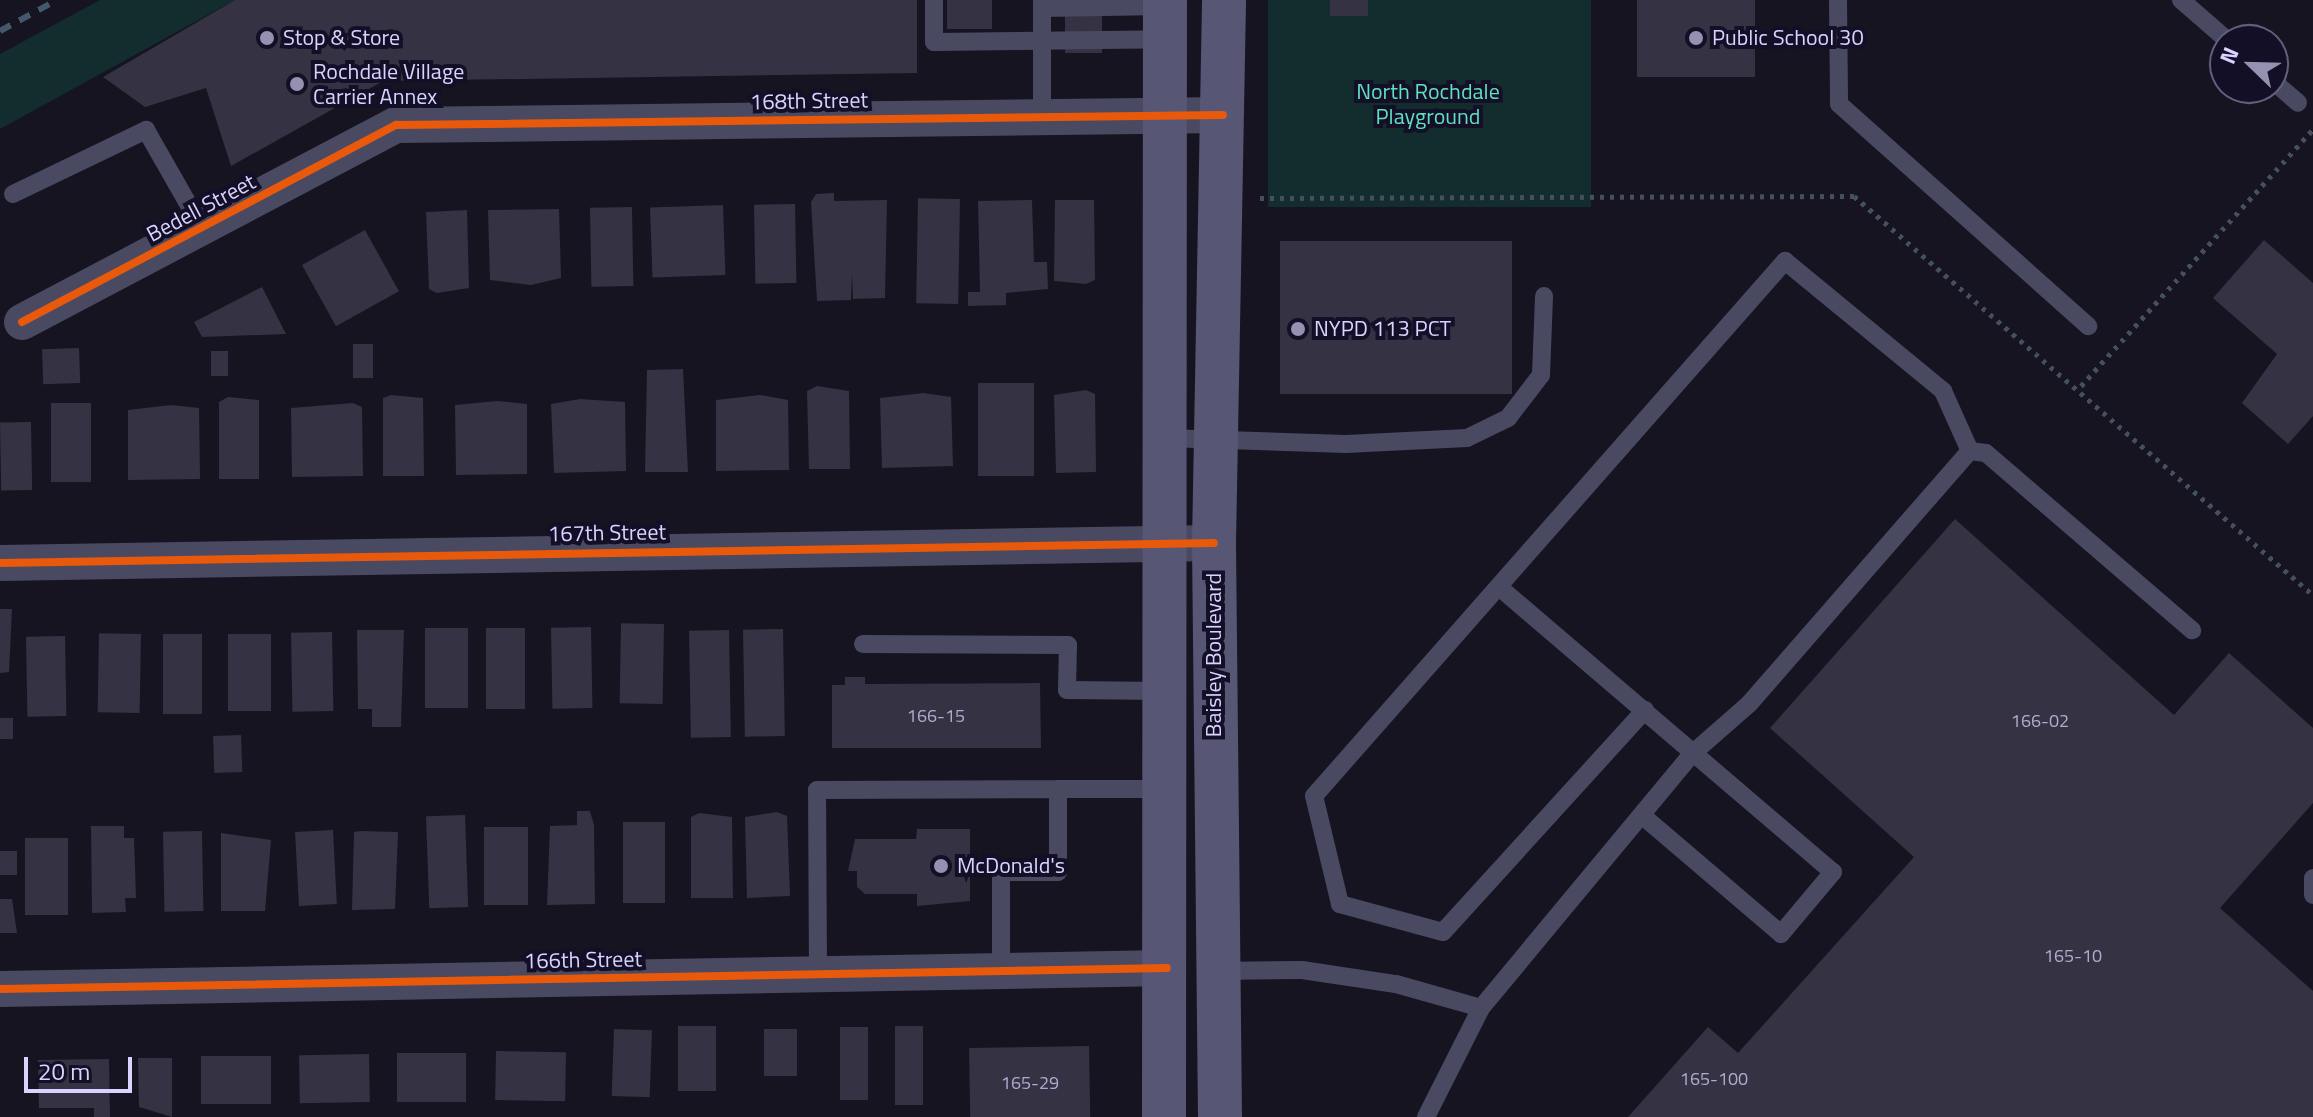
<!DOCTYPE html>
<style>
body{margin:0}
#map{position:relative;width:2313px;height:1117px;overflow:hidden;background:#161421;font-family:"Titillium Web",sans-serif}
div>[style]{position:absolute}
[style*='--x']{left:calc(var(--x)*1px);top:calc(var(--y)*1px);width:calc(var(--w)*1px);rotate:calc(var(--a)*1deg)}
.green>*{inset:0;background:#132c2d;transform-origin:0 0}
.building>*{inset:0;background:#343243;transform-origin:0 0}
.path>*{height:5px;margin-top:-2.5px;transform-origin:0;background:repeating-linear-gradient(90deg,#44505f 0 4px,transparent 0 10px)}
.lane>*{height:18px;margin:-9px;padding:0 9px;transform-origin:9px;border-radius:9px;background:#4a4962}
.street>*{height:36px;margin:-18px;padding:0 18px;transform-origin:18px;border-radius:18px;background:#4a4962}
.secondary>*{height:44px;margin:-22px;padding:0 22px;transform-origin:22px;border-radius:22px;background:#575674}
.rail>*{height:6px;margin-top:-3px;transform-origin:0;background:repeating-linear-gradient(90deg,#43596b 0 12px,transparent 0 22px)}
.cycleway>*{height:8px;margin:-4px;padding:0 4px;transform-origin:4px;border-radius:4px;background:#e8590c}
.dots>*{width:22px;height:22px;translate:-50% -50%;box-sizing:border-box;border:4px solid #130f26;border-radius:50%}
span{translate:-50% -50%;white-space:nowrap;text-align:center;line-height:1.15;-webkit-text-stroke:8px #130f26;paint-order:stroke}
.number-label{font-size:18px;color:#b0acd0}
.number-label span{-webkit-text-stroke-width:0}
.poi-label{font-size:22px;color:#d9d4ff}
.left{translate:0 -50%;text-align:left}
.park-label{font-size:22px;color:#5fe0c0}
.street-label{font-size:22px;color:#d9d4ff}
.north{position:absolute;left:2209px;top:24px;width:80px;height:80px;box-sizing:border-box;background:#130f26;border:2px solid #625e7d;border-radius:50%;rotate:293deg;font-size:22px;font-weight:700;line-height:32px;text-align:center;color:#d9d4ff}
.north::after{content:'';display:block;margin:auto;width:28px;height:36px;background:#9591b1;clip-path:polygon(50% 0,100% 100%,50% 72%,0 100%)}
.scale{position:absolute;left:24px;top:1057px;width:108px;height:36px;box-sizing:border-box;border:4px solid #d9d4ff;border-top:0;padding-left:10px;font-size:24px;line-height:28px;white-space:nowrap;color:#d9d4ff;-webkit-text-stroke:6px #130f26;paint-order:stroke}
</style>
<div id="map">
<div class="green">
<div style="clip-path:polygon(100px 0,235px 0,0 129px,0 54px)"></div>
<div style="left:1268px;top:0;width:323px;height:207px"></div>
</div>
<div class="building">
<div style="clip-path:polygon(235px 0,917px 0,917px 73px,383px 81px,231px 166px,206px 88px,145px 107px,103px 77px)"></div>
<div style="left:947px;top:0;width:45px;height:29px"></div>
<div style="left:1065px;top:0;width:37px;height:53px"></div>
<div style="left:1330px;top:0;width:38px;height:16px"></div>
<div style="left:1637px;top:0;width:118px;height:77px"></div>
<div style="clip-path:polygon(834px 193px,834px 201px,887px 200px,885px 298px,853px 299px,852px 274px,851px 300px,817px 301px,811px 202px,816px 194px)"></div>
<div style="left:960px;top:199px;width:105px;height:42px;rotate:91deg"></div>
<div style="clip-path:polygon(1032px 200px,1034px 262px,1047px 262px,1048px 289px,1006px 293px,1006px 305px,968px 306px,968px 292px,980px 292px,978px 201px)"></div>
<div style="clip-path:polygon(1055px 200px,1094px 200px,1095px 280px,1086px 284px,1054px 281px)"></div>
<div style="left:795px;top:204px;width:79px;height:41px;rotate:89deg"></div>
<div style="left:723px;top:205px;width:70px;height:73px;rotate:88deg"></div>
<div style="left:632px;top:207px;width:79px;height:42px;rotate:89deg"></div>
<div style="clip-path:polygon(559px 209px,561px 278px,531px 285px,490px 280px,488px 210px)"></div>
<div style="clip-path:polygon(467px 210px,469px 288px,437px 293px,429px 289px,426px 212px)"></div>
<div style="left:365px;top:230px;width:70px;height:72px;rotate:61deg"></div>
<div style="clip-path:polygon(2264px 240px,2313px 283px,2313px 416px,2288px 444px,2242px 403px,2277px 354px,2213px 298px)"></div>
<div style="left:1280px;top:241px;width:232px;height:153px"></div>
<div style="clip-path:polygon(262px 287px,286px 334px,202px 337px,194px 322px)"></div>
<div style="left:353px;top:344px;width:20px;height:34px"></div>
<div style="left:79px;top:348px;width:35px;height:37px;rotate:88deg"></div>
<div style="left:211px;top:351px;width:17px;height:25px"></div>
<div style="clip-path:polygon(683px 369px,688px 472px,645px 472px,647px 370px)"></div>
<div style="left:978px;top:383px;width:56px;height:93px"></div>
<div style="clip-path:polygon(817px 386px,849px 391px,850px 469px,809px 469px,807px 391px)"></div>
<div style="clip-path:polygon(1086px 390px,1095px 394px,1096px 472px,1056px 473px,1054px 395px)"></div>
<div style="clip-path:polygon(923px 393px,951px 397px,953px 466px,882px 468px,880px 398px)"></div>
<div style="clip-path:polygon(391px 395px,423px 398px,424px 476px,383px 476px,383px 398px)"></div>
<div style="clip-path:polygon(760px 395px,788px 400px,789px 470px,716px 471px,716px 400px)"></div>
<div style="clip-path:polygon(228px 397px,259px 400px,259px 479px,219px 479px,219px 402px)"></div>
<div style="clip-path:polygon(580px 399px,625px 402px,626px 471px,554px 473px,551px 404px)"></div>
<div style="clip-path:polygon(497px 401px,527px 404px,527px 474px,456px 475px,455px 405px)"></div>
<div style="left:51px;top:403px;width:40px;height:79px"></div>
<div style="clip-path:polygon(353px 403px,362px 407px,363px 476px,292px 477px,291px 408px)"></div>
<div style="clip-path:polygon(171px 405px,199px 408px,200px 479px,128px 480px,128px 410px)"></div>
<div style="left:31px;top:422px;width:68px;height:31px;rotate:89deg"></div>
<div style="clip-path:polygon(1955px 519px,2174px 715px,2229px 653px,2313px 728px,2313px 803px,2220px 908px,2313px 991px,2313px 1117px,1628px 1117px,1708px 1027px,1738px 1053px,1914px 857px,1770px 728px)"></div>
<div style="clip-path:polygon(0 609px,12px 609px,9px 672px,0 673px)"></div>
<div style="left:664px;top:624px;width:80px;height:43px;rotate:91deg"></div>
<div style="left:591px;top:627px;width:81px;height:40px;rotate:89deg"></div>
<div style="left:425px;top:628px;width:43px;height:80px"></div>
<div style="left:486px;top:628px;width:39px;height:81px"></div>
<div style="left:783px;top:629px;width:107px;height:40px;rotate:89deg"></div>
<div style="clip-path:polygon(357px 630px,404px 630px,401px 727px,372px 727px,372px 709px,358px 709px)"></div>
<div style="left:729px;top:630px;width:107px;height:40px;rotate:89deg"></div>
<div style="left:332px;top:632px;width:79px;height:41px;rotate:89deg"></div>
<div style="left:141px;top:634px;width:79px;height:42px;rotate:91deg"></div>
<div style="left:202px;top:634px;width:80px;height:39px;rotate:90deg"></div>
<div style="left:228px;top:634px;width:43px;height:77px"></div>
<div style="left:65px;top:636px;width:80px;height:39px;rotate:89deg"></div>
<div style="clip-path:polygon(845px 677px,865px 677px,865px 684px,1040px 683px,1041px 748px,832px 748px,832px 685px,845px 685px)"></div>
<div style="left:13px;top:718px;width:21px;height:13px;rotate:90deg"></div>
<div style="left:241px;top:735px;width:37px;height:28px;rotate:88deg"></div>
<div style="clip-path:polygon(577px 811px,590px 811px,594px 825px,595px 904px,547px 905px,550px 826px,577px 825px)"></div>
<div style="clip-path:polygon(777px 812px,787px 816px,790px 896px,747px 898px,745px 817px)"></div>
<div style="clip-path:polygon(699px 813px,732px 817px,733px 898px,691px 898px,691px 817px)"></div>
<div style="left:465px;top:815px;width:92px;height:39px;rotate:88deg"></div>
<div style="left:623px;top:822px;width:42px;height:81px"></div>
<div style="clip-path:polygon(91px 826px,124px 826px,124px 838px,134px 838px,136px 898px,125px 898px,126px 912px,92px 913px)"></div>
<div style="left:484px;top:827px;width:44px;height:78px"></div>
<div style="clip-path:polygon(917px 829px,970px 829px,970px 901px,917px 906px,917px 894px,865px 894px,857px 887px,857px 871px,848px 871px,855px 839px,916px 839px)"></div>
<div style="left:333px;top:830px;width:74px;height:38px;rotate:87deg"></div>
<div style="left:202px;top:831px;width:80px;height:39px;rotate:89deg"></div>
<div style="clip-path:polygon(361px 831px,398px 832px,395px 909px,352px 910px,354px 832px)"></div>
<div style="clip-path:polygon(221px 833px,271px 840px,265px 911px,221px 911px)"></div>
<div style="left:25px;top:838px;width:43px;height:77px"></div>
<div style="left:0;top:851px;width:17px;height:24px"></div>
<div style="clip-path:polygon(0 899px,12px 899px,17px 933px,0 933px)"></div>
<div style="left:678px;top:1026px;width:38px;height:65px"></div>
<div style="left:895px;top:1026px;width:28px;height:79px"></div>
<div style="left:840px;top:1027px;width:28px;height:73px"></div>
<div style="left:614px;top:1029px;width:38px;height:67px;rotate:2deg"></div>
<div style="left:764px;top:1029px;width:33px;height:47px"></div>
<div style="left:1089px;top:1046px;width:71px;height:120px;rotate:89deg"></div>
<div style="left:496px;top:1051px;width:70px;height:49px;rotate:1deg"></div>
<div style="left:397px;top:1053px;width:69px;height:49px"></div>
<div style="left:369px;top:1054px;width:48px;height:70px;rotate:89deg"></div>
<div style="left:271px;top:1056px;width:48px;height:70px;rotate:90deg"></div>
<div style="clip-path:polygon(138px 1058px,172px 1058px,172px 1117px,139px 1107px)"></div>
<div style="clip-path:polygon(109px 1059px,110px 1117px,94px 1117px,94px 1108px,39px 1108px,38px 1060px)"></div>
</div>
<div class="path">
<div style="--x:1260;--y:198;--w:594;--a:-0.19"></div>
<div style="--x:1854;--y:196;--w:608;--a:41"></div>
<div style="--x:2081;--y:386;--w:346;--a:-47.9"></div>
</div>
<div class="lane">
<div style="--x:934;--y:0;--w:42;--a:90"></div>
<div style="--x:934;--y:42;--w:231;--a:-0.7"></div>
<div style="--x:1838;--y:0;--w:104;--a:89.4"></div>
<div style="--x:1839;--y:104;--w:334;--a:41.7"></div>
<div style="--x:2181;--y:0;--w:61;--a:41"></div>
<div style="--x:1042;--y:8;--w:123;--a:-0.9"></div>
<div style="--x:2273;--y:81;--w:33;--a:41"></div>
<div style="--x:1042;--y:116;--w:116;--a:-90"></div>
<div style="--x:13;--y:194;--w:148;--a:-25.7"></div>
<div style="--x:146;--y:130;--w:113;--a:60.3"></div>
<div style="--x:1166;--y:438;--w:180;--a:1.9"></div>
<div style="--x:1346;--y:444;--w:121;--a:-2.8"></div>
<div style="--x:1467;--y:438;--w:46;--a:-26"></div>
<div style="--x:1508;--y:418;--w:54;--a:-52.5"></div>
<div style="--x:1541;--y:375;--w:79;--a:-87.8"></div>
<div style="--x:1499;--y:587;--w:439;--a:40.5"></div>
<div style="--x:1833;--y:872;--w:81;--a:130"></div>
<div style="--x:1781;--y:934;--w:182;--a:-139.5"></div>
<div style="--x:863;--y:644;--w:205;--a:0.3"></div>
<div style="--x:1068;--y:645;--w:45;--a:91.3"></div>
<div style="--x:1067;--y:690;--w:99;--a:0.6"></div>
<div style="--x:1645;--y:710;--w:300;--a:132.3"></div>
<div style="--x:1443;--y:932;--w:107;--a:-164.8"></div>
<div style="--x:1340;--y:904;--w:111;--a:-103.5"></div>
<div style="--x:1314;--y:796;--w:713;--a:-48.64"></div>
<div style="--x:1785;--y:261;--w:205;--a:39.4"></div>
<div style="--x:1943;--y:391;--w:66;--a:65.8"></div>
<div style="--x:2313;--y:878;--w:17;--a:90"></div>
<div style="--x:1001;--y:971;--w:99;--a:-90"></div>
<div style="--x:1001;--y:872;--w:57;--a:0"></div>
<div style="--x:1058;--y:872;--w:83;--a:-90"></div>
<div style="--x:1058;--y:789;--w:106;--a:0"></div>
<div style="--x:1216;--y:971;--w:86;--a:-0.7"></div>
<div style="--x:1302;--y:970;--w:95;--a:8.5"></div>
<div style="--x:1396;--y:984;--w:88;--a:15.8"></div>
<div style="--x:818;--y:974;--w:184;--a:-90.3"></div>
<div style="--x:817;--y:790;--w:241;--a:-0.2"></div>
<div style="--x:1426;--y:1117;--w:122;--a:-63.2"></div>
<div style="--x:1481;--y:1008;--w:332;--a:-50.3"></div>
<div style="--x:1693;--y:753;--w:74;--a:-41.2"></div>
<div style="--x:1749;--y:704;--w:336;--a:-48.9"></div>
<div style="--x:1970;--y:451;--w:16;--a:7"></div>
<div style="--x:1986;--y:453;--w:272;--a:40.7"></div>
</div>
<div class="street">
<div style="--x:22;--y:322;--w:423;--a:-27.8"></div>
<div style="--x:396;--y:125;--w:827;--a:-0.69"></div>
<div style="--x:0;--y:563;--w:1214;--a:-0.94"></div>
<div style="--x:0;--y:989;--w:1167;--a:-1.03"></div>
</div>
<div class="secondary">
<div style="--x:1164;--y:1117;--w:1117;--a:-89.95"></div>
<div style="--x:1220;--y:1117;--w:574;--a:-90.6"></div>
<div style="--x:1214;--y:543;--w:543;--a:-88.94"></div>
</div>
<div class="rail">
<div style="--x:0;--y:31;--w:65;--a:-28.5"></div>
</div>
<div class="cycleway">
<div style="--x:22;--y:322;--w:423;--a:-27.8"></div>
<div style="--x:396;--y:125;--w:827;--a:-0.69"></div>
<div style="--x:0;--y:563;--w:1214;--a:-0.94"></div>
<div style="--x:0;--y:989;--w:1167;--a:-1.03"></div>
</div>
<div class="dots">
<div style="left:267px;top:38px;background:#9591b1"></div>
<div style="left:1696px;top:38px;background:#9591b1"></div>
<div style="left:297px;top:84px;background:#9591b1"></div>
<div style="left:1298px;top:329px;background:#9591b1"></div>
<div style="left:941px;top:866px;background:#9591b1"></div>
</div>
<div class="number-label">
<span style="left:936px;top:716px">166-15</span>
<span style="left:2040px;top:721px">166-02</span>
<span style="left:2073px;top:956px">165-10</span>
<span style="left:1714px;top:1079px">165-100</span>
<span style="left:1030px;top:1083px">165-29</span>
</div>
<div class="poi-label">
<span class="left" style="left:283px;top:38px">Stop &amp; Store</span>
<span class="left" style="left:1712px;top:38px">Public School 30</span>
<span class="left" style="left:313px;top:84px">Rochdale Village<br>Carrier Annex</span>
<span class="left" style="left:1314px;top:329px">NYPD 113 PCT</span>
<span class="left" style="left:957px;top:866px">McDonald's</span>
</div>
<div class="park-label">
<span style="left:1428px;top:104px">North Rochdale<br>Playground</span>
</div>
<div class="street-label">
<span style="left:809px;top:101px;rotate:-1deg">168th Street</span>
<span style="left:201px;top:208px;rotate:-28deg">Bedell Street</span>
<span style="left:607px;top:533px;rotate:-1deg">167th Street</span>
<span style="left:1214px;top:655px;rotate:-90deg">Baisley Boulevard</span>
<span style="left:583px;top:960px;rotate:-1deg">166th Street</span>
</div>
<div class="north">N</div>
<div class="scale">20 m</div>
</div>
